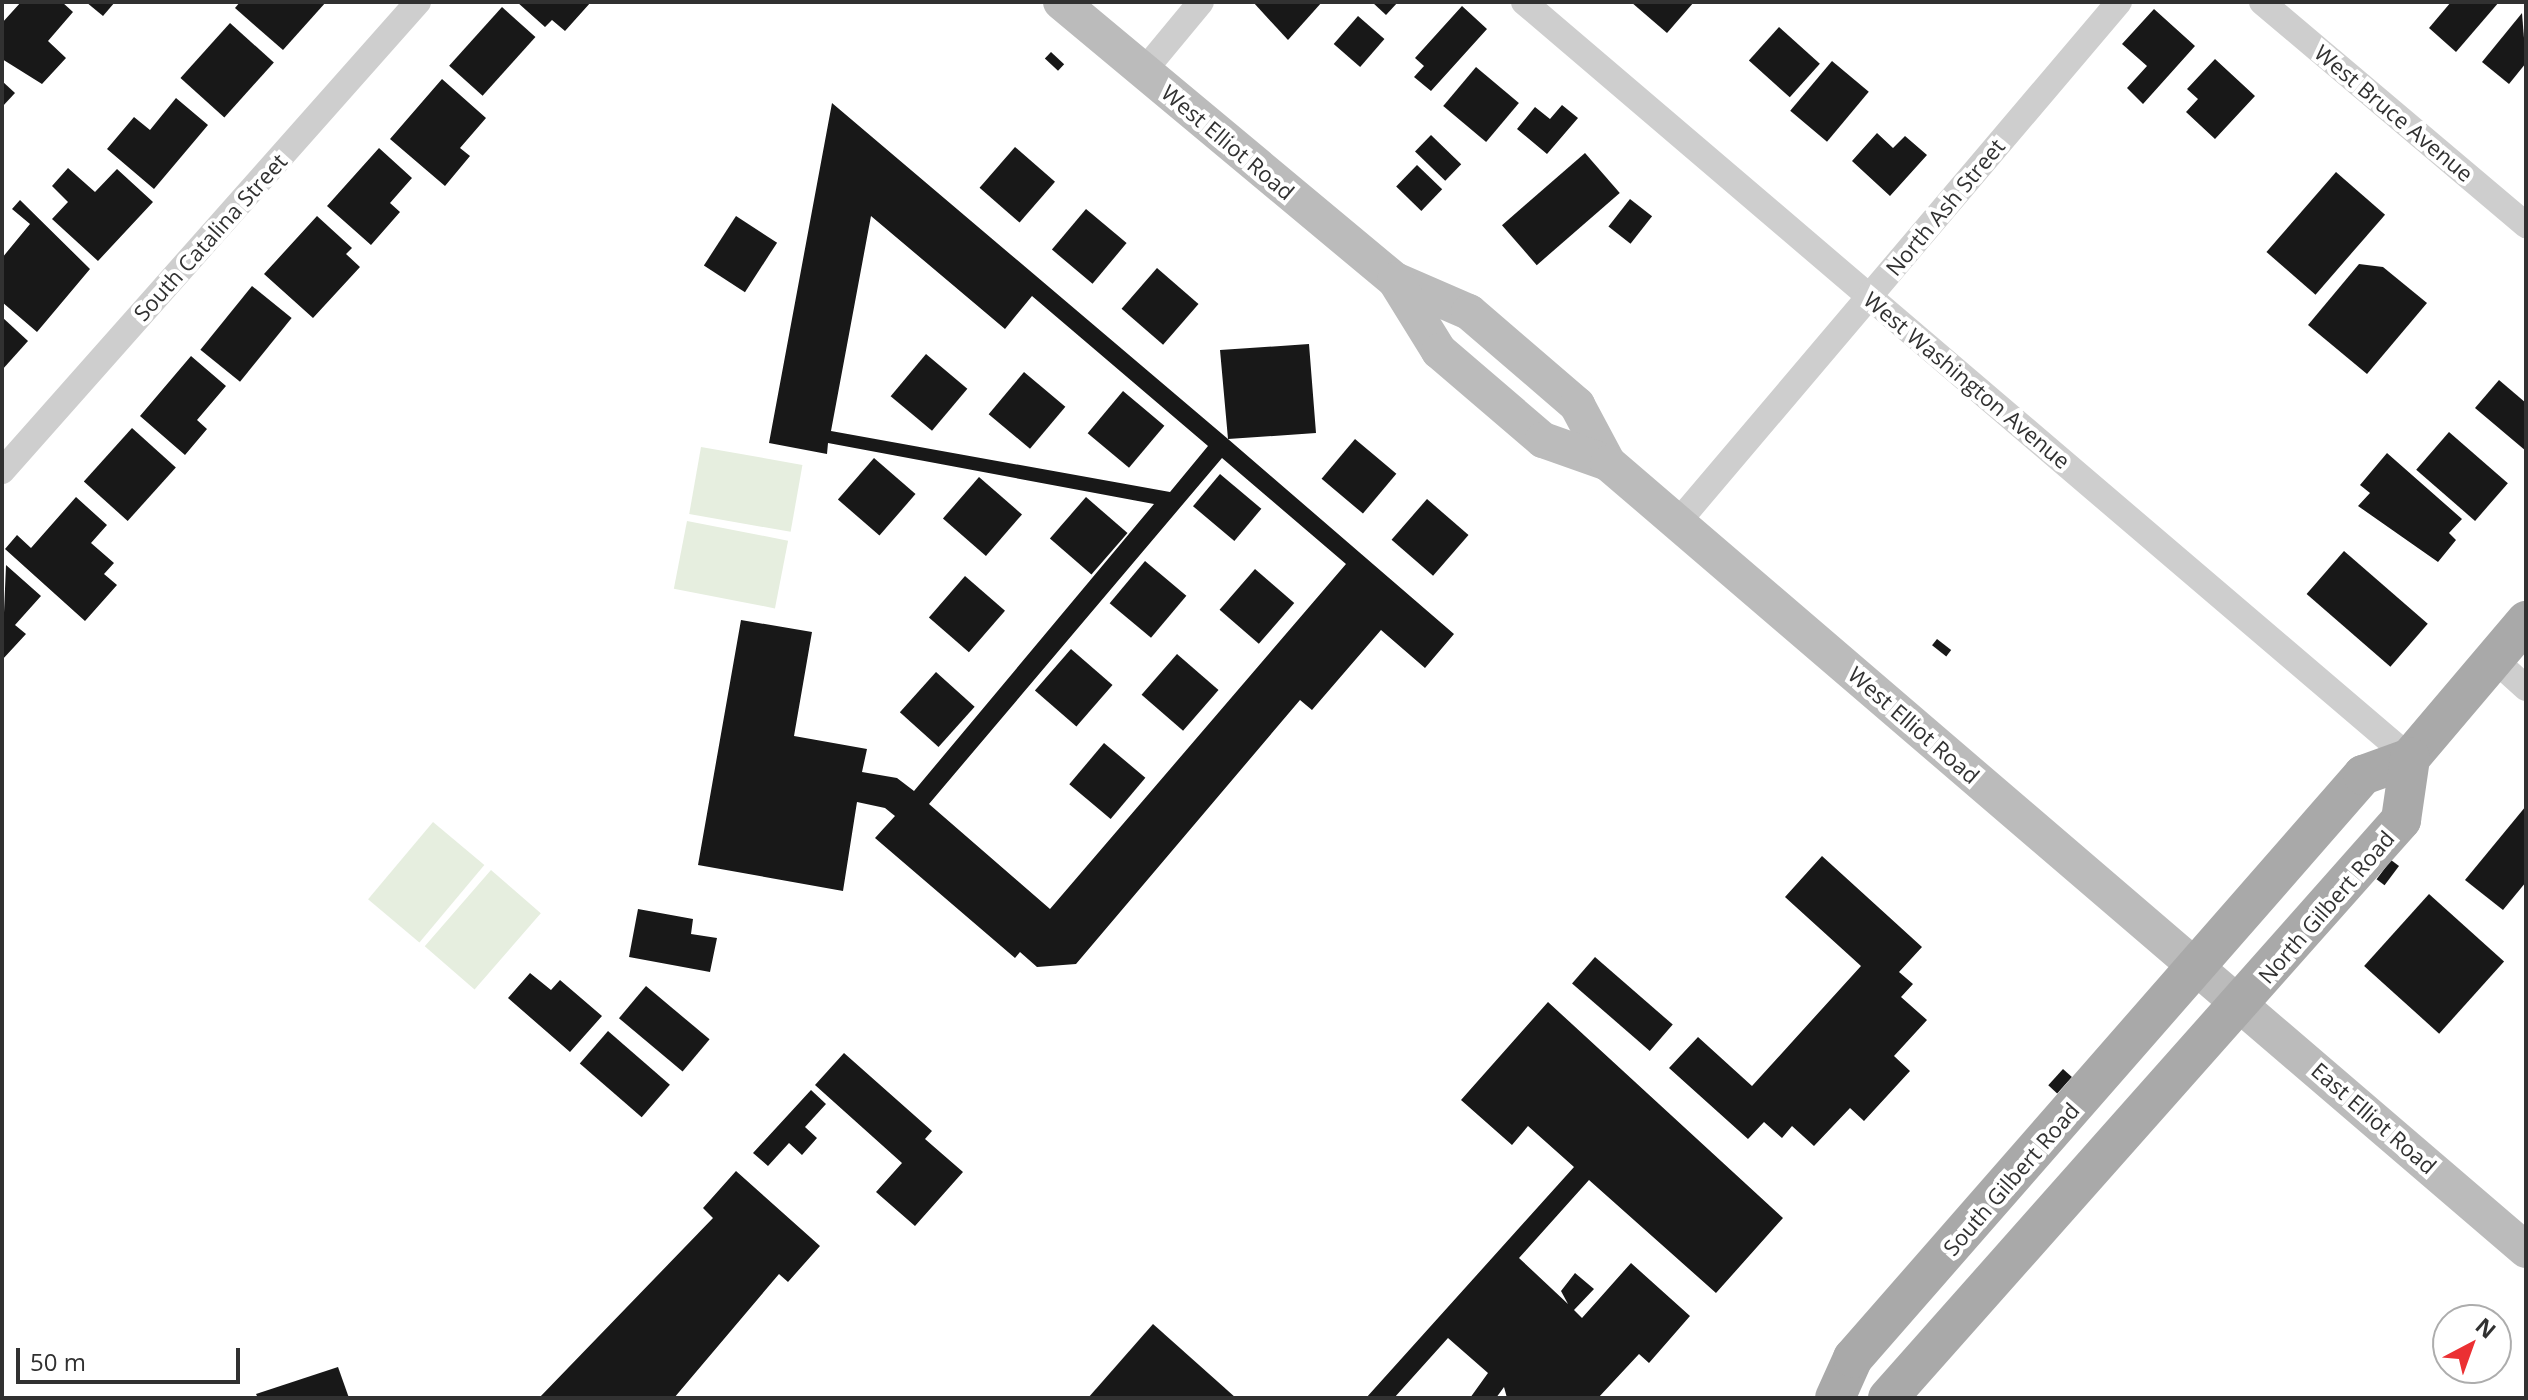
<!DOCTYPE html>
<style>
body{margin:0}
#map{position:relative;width:2528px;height:1400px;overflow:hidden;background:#fff;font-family:"Open Sans",sans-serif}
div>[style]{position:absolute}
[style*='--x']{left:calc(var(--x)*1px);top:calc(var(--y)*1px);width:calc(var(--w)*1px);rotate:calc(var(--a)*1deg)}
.green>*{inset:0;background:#e6eedf;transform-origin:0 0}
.building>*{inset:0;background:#181818;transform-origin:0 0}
.minor>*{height:26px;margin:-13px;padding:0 13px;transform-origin:13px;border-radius:13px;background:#cecece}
.secondary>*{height:36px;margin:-18px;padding:0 18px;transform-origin:18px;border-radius:18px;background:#bbb}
.primary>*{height:40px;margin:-20px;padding:0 20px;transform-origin:20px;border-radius:20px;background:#a9a9a9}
span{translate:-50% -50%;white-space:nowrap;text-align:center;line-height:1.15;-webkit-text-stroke:8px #fff;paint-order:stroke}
.street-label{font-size:22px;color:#313131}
.frame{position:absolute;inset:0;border:4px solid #313131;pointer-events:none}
.north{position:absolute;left:2432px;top:1304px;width:80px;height:80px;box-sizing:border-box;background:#fff;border:2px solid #adadad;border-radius:50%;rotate:41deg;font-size:22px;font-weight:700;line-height:32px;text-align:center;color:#313131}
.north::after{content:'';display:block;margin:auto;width:28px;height:36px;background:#eb3033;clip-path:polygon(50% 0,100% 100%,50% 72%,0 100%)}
.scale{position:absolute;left:16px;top:1348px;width:224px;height:36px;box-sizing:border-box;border:4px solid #313131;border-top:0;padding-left:10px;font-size:24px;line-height:28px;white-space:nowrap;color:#313131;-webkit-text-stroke:6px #fff;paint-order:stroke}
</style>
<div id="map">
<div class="green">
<div style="left:701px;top:447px;width:103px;height:68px;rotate:10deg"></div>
<div style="left:687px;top:521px;width:103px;height:69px;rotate:11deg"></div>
<div style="left:433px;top:822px;width:67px;height:101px;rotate:40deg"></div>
<div style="left:491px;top:870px;width:66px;height:101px;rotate:41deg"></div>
</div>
<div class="building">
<div style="clip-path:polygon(21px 2px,62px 2px,73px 12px,48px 41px,66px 58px,42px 84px,2px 59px,2px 23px)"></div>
<div style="clip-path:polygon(86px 2px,115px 2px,103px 16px)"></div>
<div style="clip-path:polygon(240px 2px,326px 2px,283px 50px,235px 8px)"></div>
<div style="clip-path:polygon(517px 2px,591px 2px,565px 31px,552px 20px,545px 27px)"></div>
<div style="clip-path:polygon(1253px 2px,1322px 2px,1288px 40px)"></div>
<div style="clip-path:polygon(1372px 2px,1398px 2px,1386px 15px)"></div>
<div style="clip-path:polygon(1631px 2px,1694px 2px,1667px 33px)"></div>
<div style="clip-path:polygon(2451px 2px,2499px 2px,2456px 52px,2429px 28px)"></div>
<div style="clip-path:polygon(1462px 6px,1487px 29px,1431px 91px,1414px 77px,1424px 66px,1415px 58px)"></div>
<div style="left:502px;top:7px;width:45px;height:79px;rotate:42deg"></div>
<div style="clip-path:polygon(2154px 9px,2195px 46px,2143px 104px,2127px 88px,2147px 66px,2122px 44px)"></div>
<div style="clip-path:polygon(2522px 13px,2526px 63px,2509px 84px,2482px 62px)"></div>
<div style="left:1358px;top:16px;width:35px;height:37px;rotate:41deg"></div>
<div style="left:230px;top:23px;width:59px;height:74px;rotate:42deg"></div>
<div style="left:1779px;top:27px;width:55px;height:45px;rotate:42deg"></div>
<div style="left:1051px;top:52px;width:18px;height:9px;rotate:43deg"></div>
<div style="clip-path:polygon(2215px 59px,2255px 96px,2215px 139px,2186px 112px,2198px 99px,2187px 89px)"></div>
<div style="left:1832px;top:61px;width:48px;height:65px;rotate:40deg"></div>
<div style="left:1476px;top:67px;width:56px;height:51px;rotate:40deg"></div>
<div style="clip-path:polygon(442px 79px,486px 118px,460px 148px,470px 156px,445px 186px,390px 139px)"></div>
<div style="clip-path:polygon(2px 81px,15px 93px,2px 107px)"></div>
<div style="clip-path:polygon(176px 98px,208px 125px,154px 189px,107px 149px,134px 117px,150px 130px)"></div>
<div style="clip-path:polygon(evenodd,832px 103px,1228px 439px,1220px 350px,1309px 344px,1316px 433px,1228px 439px,1454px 634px,1425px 668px,1381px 630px,1312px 710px,1300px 700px,1076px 964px,1037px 967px,1020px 952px,1015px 958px,875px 838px,895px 816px,885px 808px,857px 802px,843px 891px,698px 865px,741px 620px,812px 632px,794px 736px,867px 749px,862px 772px,897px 778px,914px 791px,1154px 504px,828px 443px,827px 454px,769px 443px,832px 103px,871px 216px,1005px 329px,1032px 296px,1208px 446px,1170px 492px,831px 431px,871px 216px,832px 103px,1222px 458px,1346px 564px,1050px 909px,929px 804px,1222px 458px)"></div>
<div style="clip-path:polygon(1562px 105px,1578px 118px,1547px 154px,1517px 129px,1535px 107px,1550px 119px)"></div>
<div style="clip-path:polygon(1877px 133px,1893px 148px,1905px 136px,1927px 155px,1890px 196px,1852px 161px)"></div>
<div style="left:1431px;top:135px;width:42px;height:23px;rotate:44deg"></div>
<div style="left:1015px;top:147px;width:53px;height:54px;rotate:41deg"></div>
<div style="clip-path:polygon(379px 148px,412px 178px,390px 203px,400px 212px,371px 245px,327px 206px)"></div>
<div style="left:1585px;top:153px;width:53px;height:110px;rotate:49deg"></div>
<div style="left:1417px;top:165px;width:35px;height:30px;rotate:44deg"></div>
<div style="clip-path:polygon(68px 168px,95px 192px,117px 169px,153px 202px,98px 261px,52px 219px,68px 202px,52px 186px)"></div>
<div style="left:2336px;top:172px;width:65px;height:106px;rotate:41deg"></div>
<div style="left:1630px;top:199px;width:28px;height:35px;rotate:38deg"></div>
<div style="clip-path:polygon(20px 200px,90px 269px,37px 332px,2px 302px,2px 258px,30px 224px,12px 209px)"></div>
<div style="left:1086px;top:209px;width:53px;height:53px;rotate:40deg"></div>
<div style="clip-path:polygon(317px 216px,352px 248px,346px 254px,360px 267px,313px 318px,264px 274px)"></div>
<div style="left:736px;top:216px;width:49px;height:59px;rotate:33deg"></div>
<div style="clip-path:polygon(2359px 264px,2383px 267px,2427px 303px,2367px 374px,2308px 325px)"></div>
<div style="left:1157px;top:268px;width:55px;height:54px;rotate:41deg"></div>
<div style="left:252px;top:286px;width:51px;height:82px;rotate:39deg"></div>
<div style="clip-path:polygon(2px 317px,28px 341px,2px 370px)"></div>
<div style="left:926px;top:354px;width:54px;height:55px;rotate:40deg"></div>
<div style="clip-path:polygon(191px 356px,226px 386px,197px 420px,207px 429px,185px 455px,140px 416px)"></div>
<div style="left:1024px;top:372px;width:54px;height:55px;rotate:40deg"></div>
<div style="clip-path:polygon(2499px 380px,2526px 403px,2526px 451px,2475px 408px)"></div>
<div style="left:1123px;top:391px;width:54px;height:55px;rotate:40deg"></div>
<div style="left:132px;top:428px;width:59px;height:72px;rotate:42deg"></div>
<div style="left:2449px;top:432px;width:78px;height:50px;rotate:41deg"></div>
<div style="left:1355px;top:439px;width:54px;height:52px;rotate:40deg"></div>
<div style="clip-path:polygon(2387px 453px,2462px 519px,2449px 533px,2456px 540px,2438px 562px,2358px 506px,2370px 493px,2360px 485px)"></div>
<div style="left:874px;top:458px;width:55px;height:55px;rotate:41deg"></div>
<div style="left:1220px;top:474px;width:54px;height:42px;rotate:40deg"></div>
<div style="left:979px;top:477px;width:57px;height:55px;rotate:41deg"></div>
<div style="clip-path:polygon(76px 497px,107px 525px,91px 543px,114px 563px,104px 574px,117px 585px,85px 621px,5px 549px,17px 535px,31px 548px)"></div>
<div style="left:1086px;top:497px;width:55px;height:55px;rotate:41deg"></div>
<div style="left:1427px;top:499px;width:55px;height:54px;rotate:41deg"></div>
<div style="left:2344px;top:551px;width:111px;height:57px;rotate:41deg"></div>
<div style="left:1145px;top:561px;width:54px;height:55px;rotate:40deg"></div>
<div style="clip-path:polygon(6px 565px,41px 596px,15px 625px,26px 634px,2px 660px)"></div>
<div style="left:1255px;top:569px;width:52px;height:54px;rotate:41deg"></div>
<div style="left:965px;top:576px;width:53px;height:55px;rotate:41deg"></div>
<div style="left:1937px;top:639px;width:18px;height:8px;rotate:38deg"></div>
<div style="left:1071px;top:649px;width:55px;height:55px;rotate:41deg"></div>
<div style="left:1177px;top:654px;width:55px;height:54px;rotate:41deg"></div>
<div style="left:936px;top:672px;width:52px;height:54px;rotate:42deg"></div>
<div style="left:1104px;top:743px;width:54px;height:54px;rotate:40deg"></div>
<div style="clip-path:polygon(2526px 806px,2526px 882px,2503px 910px,2465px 880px)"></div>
<div style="clip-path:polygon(1822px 856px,1922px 947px,1899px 972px,1913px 984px,1901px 997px,1927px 1020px,1894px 1056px,1910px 1071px,1864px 1121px,1850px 1108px,1814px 1146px,1792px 1126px,1782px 1138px,1764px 1122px,1748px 1139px,1669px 1068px,1698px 1037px,1752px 1086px,1861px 966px,1785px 897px)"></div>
<div style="left:2391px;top:860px;width:10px;height:24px;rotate:37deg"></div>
<div style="left:2429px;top:894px;width:101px;height:97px;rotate:42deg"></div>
<div style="clip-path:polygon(638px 909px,693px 919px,691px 934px,717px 938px,710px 972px,629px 957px)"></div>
<div style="left:1595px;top:957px;width:103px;height:35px;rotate:41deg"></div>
<div style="clip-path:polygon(530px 973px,551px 990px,560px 980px,602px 1016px,570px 1052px,508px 998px)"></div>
<div style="left:646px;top:986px;width:83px;height:42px;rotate:40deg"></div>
<div style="clip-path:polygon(1548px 1002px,1783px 1218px,1716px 1293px,1589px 1180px,1519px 1258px,1568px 1304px,1561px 1291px,1575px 1273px,1594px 1289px,1574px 1310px,1582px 1318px,1631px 1263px,1690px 1316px,1649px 1363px,1639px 1354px,1598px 1398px,1507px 1398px,1504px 1387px,1496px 1398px,1470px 1398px,1488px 1373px,1448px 1338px,1394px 1398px,1366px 1398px,1574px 1167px,1528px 1126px,1512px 1145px,1461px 1100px)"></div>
<div style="left:608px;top:1031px;width:82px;height:43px;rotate:41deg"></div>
<div style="clip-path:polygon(844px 1053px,932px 1131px,925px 1139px,963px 1172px,915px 1226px,876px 1192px,902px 1163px,815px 1085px)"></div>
<div style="left:2063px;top:1069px;width:12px;height:22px;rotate:42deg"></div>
<div style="clip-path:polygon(811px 1090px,826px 1104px,805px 1127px,817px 1138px,802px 1155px,789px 1143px,768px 1166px,753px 1153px)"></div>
<div style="clip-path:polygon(736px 1171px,820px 1246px,788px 1282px,779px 1274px,674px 1398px,539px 1398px,713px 1218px,703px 1208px)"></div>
<div style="clip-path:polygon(1153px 1324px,1236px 1398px,1088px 1398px)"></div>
<div style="clip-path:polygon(338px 1367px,349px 1398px,258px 1398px,256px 1394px)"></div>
</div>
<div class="minor">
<div style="--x:1524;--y:2;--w:1165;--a:40.47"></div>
<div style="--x:2262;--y:2;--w:346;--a:40.2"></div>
<div style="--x:1143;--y:72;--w:91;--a:-50.4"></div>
<div style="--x:2;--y:471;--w:627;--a:-48.43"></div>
<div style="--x:1678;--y:522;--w:682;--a:-49.7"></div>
<div style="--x:2494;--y:659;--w:43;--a:42.2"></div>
</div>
<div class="secondary">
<div style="--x:1061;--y:2;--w:435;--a:39.8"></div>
<div style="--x:1395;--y:280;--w:81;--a:23.4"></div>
<div style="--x:1469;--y:312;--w:143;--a:40.7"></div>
<div style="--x:1577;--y:405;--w:66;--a:61.9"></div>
<div style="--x:1395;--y:280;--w:84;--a:58.2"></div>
<div style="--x:1439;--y:351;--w:137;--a:40.6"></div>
<div style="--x:1543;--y:440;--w:69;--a:19.5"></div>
<div style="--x:1608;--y:463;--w:1209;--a:40.61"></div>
</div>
<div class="primary">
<div style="--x:1835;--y:1398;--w:44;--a:-65.8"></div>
<div style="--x:1853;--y:1358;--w:775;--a:-48.82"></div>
<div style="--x:2363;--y:775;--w:50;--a:-19.9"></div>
<div style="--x:2410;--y:758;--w:180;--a:-49.7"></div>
<div style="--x:1888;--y:1398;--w:773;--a:-48.41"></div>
<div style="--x:2401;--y:820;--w:63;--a:-81.7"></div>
</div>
<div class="street-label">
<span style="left:2394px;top:113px;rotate:40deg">West Bruce Avenue</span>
<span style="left:1228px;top:142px;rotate:40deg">West Elliot Road</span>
<span style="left:1945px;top:207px;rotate:-50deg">North Ash Street</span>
<span style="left:210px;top:237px;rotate:-48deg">South Catalina Street</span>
<span style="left:1967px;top:380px;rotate:40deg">West Washington Avenue</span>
<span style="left:1914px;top:725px;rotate:41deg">West Elliot Road</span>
<span style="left:2326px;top:907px;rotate:-49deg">North Gilbert Road</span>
<span style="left:2374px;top:1118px;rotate:41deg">East Elliot Road</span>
<span style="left:2011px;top:1179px;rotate:-49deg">South Gilbert Road</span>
</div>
<div class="frame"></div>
<div class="north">N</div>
<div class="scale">50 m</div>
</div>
